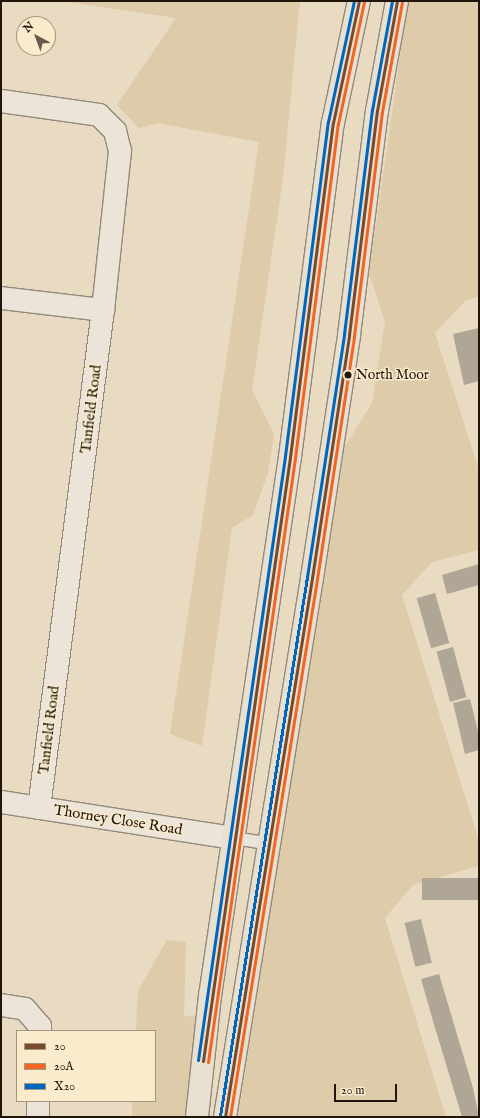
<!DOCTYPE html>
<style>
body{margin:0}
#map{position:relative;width:480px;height:1118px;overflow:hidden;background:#e9dbc2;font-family:"IM FELL English",serif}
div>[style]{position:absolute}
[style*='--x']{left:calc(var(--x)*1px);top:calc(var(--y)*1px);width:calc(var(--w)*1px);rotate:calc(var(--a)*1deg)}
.green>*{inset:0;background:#ddcba9}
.building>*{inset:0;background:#b0a695;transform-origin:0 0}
.roads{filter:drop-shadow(1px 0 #92897a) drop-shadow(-1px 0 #92897a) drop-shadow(0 1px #92897a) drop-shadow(0 -1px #92897a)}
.lane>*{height:12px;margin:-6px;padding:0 6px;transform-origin:6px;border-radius:6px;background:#ece4d8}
.street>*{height:22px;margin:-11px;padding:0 11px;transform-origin:11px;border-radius:11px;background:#ece4d8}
.highway>*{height:22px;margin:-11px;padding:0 11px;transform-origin:11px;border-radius:11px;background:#e8e0d1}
.bus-1>*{height:3px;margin:-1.5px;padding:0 1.5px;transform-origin:1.5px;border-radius:1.5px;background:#7a4b2a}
.bus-2>*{height:3px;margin:-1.5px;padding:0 1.5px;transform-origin:1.5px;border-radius:1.5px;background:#f26522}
.bus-3>*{height:3px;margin:-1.5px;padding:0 1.5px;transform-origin:1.5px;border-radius:1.5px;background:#0065bd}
.dots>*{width:11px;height:11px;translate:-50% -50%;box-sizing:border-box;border:2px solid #fbebcd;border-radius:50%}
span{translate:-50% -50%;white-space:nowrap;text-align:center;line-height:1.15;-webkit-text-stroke:3px #fbebcd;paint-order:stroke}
.bus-label{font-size:14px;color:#20160a}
.left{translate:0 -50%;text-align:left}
.street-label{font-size:15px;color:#20160a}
.frame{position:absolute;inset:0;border:2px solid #20160a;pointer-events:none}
.legend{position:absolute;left:16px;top:1030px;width:140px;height:72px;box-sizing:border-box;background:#fbebcd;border:1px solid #a3967f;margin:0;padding:5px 7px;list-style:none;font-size:12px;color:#20160a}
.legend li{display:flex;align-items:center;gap:8px;height:20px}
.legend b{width:20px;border:1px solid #a3967f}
.north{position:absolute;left:16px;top:16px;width:40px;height:40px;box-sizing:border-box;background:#fbebcd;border:1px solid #a3967f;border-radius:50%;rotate:319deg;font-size:11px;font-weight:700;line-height:16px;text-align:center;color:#20160a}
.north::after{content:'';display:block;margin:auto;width:14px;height:18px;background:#665b4a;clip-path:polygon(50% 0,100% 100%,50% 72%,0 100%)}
.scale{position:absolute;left:334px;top:1084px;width:63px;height:18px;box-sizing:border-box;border:2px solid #20160a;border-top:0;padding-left:5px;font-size:12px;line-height:14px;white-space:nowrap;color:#20160a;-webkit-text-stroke:3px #fbebcd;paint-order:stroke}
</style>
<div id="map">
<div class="green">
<div style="clip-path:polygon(61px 1px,300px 1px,283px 178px,252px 390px,274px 434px,268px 473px,253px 515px,232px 528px,202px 746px,170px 734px,259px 142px,158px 123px,139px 128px,117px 105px,176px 18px)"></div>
<div style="clip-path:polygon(408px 1px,479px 1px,479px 297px,466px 300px,435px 333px,479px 470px,479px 550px,432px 562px,402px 595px,479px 841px,479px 866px,413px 885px,385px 918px,446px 1117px,238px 1117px,342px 451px,372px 403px,385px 322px,369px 273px)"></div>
<div style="clip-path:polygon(167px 940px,186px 942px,184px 1016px,196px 1017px,189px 1117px,132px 1117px,132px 1101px,155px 1101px,155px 1031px,136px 1031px,137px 1006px,139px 989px)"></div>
</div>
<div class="building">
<div style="clip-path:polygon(479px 328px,479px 381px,464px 385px,453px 334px)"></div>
<div style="clip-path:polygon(479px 564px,479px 585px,447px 594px,442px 575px)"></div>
<div style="left:435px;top:593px;width:52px;height:19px;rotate:74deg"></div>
<div style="left:453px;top:647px;width:52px;height:17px;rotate:75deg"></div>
<div style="clip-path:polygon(470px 699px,479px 735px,479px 750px,465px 754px,453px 703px)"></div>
<div style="left:479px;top:878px;width:22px;height:57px;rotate:90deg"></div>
<div style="left:421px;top:919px;width:45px;height:17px;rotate:76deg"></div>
<div style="clip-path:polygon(439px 974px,473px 1088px,479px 1117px,462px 1117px,433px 1021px,421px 979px)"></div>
</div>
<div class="roads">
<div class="lane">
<div style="--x:234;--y:838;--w:37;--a:9"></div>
</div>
<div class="street">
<div style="--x:1;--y:101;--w:99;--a:8.1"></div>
<div style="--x:99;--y:115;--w:23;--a:45"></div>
<div style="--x:115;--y:131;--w:21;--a:76"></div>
<div style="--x:120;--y:151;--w:160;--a:96.1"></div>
<div style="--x:103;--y:310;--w:502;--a:97.32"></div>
<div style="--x:1;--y:298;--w:103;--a:6.7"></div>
<div style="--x:1;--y:802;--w:236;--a:8.8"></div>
<div style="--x:1;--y:1005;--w:24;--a:9"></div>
<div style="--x:25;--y:1009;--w:23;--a:49"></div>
<div style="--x:40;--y:1026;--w:5;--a:90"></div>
<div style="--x:38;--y:1117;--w:16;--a:-90"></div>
</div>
<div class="highway">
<div style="--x:197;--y:1117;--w:122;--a:-83.9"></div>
<div style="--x:210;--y:996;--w:545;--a:-81.56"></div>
<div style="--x:290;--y:457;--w:337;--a:-82.7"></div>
<div style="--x:333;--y:123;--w:125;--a:-78"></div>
<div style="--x:225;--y:1117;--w:546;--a:-80.83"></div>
<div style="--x:312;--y:578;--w:246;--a:-81.3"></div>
<div style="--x:349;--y:335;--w:226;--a:-82.9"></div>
<div style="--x:377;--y:111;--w:112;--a:-79.7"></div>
</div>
</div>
<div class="bus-1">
<div style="--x:203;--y:1061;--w:610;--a:-81.8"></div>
<div style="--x:290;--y:457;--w:337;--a:-82.7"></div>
<div style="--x:333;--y:123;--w:125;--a:-78"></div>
<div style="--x:225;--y:1117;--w:546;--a:-80.83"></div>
<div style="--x:312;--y:578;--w:246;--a:-81.3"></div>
<div style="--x:349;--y:335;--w:226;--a:-82.9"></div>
<div style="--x:377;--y:111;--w:112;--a:-79.7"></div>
</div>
<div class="bus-2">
<div style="--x:208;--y:1062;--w:610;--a:-81.8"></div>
<div style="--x:295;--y:458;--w:337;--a:-82.7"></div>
<div style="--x:338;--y:124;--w:125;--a:-78"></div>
<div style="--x:230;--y:1117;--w:545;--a:-80.81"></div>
<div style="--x:317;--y:579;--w:246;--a:-81.3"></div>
<div style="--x:354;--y:336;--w:226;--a:-82.9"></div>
<div style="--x:382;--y:112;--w:112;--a:-79.7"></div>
</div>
<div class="bus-3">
<div style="--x:198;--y:1060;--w:610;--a:-81.8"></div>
<div style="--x:285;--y:456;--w:337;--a:-82.7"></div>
<div style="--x:328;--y:122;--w:124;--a:-77.9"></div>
<div style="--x:220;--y:1116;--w:546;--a:-80.83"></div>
<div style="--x:307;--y:577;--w:246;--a:-81.3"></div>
<div style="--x:344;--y:334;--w:226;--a:-82.9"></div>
<div style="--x:372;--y:110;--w:111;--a:-79.6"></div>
</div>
<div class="dots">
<div style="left:348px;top:375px;background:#20160a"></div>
</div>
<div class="bus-label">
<span class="left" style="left:356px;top:375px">North Moor</span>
</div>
<div class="street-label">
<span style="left:91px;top:409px;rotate:-83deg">Tanfield Road</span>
<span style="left:49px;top:730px;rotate:-83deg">Tanfield Road</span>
<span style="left:118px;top:820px;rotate:9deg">Thorney Close Road</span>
</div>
<div class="frame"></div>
<ul class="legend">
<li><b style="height:5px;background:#7a4b2a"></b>20</li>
<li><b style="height:5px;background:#f26522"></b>20A</li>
<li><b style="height:5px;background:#0065bd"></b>X20</li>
</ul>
<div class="north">N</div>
<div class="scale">20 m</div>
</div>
